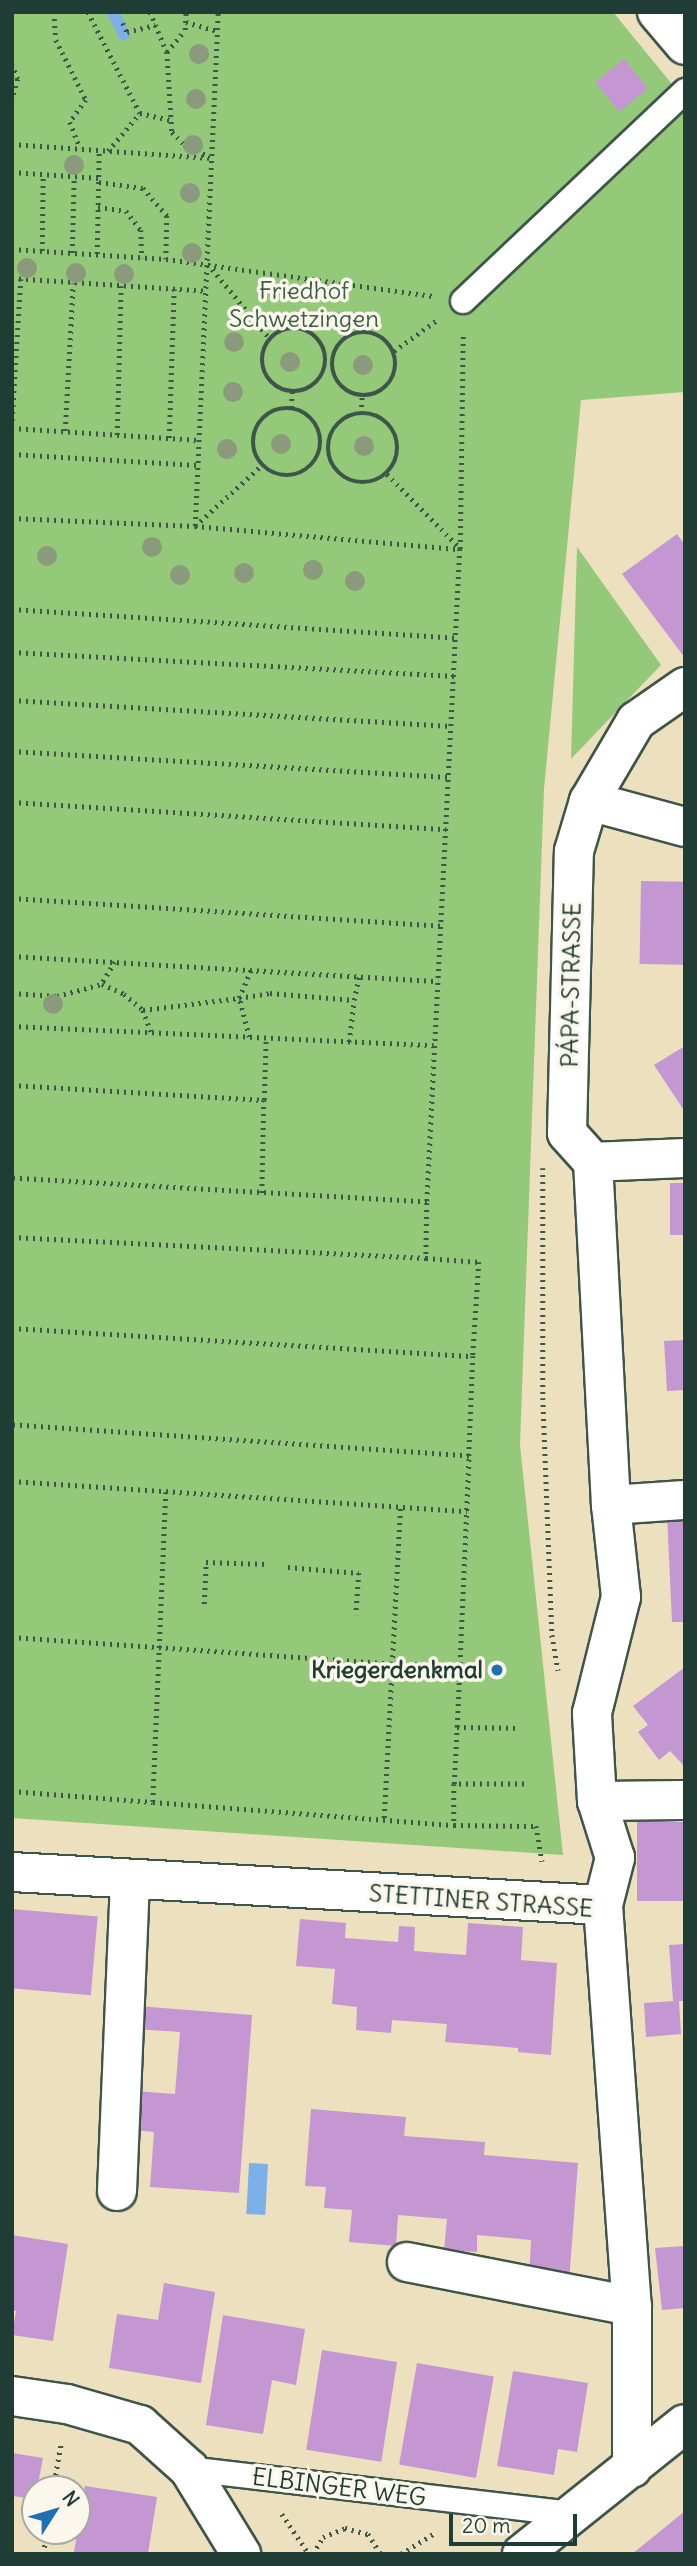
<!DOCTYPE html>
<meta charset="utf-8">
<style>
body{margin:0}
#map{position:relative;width:697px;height:2566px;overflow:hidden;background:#ece0be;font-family:Delius,sans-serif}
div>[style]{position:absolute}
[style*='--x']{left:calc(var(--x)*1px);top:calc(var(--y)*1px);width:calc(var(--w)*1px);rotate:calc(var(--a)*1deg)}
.green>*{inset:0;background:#95c97a}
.water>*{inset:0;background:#7dafe9;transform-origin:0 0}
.stream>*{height:12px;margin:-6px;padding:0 6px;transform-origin:6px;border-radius:6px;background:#7dafe9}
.building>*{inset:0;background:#c497d2;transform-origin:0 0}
.path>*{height:4.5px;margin-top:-2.25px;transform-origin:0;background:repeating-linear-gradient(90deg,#3e5549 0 2px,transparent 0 7px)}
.path>.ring{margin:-2.25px;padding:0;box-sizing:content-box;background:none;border:4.5px solid #3e5549;border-radius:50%}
.roads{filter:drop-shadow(2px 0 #3e5549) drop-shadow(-2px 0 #3e5549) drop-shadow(0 2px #3e5549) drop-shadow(0 -2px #3e5549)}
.service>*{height:24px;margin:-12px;padding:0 12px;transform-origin:12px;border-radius:12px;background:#fff}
.minor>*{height:38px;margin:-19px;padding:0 19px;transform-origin:19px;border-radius:19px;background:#fff}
.trees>*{width:20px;height:20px;margin:-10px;border-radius:50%;background:#8b9a7c}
.dots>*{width:19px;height:19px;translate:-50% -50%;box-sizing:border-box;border:4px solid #fbf7ec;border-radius:50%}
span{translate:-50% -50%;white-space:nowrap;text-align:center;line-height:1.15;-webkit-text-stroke:7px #fbf7ec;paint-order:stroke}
.park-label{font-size:24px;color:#3c6046}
.street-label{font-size:24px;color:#1f3d34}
.poi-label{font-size:24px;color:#1f3d34;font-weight:700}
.right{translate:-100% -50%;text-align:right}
.frame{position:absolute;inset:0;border:14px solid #1f3d34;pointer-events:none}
.north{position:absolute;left:21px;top:2475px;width:70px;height:70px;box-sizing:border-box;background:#fbf7ec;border:2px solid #a3ada2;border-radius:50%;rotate:53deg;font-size:19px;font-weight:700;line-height:28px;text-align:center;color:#1f3d34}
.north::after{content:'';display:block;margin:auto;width:24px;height:32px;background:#1f6fb2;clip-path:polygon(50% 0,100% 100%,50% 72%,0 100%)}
.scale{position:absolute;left:449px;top:2514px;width:128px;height:32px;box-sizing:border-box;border:4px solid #1f3d34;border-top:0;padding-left:9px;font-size:21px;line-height:24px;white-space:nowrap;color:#1f3d34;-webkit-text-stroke:5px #fbf7ec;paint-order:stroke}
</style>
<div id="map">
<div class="green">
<div style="clip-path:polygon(12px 12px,613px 12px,685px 100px,685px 392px,581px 400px,544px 789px,520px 1445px,563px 1855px,12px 1818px)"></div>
<div style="clip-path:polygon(577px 547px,661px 665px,571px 759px)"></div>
</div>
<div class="water">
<div style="left:249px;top:2163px;width:19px;height:51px;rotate:3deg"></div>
</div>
<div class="stream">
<div style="--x:113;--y:12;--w:25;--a:64"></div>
</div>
<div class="building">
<div style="left:624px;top:59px;width:38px;height:37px;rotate:51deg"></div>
<div style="clip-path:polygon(677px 534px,685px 545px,685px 658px,622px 574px)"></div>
<div style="left:641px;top:881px;width:44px;height:83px;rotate:1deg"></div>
<div style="clip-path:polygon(685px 1046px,685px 1112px,654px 1065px)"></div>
<div style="left:670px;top:1183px;width:15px;height:52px"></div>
<div style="clip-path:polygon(685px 1340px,685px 1390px,667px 1391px,664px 1341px)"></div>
<div style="clip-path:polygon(667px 1514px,685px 1514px,685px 1622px,672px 1622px)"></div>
<div style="clip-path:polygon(685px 1667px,685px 1767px,670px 1751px,659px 1760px,638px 1732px,648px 1725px,633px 1706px)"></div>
<div style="left:685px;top:1822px;width:79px;height:48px;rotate:90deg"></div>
<div style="left:12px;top:1909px;width:86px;height:79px;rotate:5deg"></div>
<div style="clip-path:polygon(300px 1919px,346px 1923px,345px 1938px,398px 1942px,399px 1926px,415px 1927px,414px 1951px,466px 1955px,468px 1923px,523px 1927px,521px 1960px,557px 1963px,551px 2055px,518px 2052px,518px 2048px,445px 2042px,447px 2024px,392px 2020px,391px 2033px,356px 2030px,357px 2007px,332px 2004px,335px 1969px,296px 1966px)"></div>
<div style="clip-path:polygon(685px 1944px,685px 2001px,679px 2001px,681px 2034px,646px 2037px,644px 2003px,673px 2001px,669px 1945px)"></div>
<div style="clip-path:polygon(137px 2006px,252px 2015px,239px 2193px,150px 2187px,154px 2132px,133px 2130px,135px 2091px,175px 2094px,180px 2032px,135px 2029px)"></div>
<div style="clip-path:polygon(311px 2109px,406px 2117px,404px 2136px,485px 2142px,484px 2155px,578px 2163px,569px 2282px,529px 2279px,531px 2240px,477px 2235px,477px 2252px,444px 2250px,447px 2219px,398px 2215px,396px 2246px,349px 2242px,352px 2210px,324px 2208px,326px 2187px,305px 2186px)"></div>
<div style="clip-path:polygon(12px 2235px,68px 2244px,53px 2341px,12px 2335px,16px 2311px,12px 2310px)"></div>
<div style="clip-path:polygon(685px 2246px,685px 2308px,662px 2310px,655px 2248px)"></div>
<div style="clip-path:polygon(164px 2283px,215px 2292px,201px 2383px,109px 2368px,117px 2314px,158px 2320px)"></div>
<div style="clip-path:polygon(223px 2315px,305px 2329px,296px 2385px,272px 2380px,263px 2434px,206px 2425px)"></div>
<div style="left:322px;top:2350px;width:76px;height:101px;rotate:9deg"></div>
<div style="left:417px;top:2363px;width:78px;height:103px;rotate:10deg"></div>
<div style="clip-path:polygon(513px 2371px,588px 2383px,577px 2452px,558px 2449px,554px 2475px,497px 2466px)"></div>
<div style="clip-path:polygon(12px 2453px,43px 2458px,35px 2499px,12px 2496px)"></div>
<div style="clip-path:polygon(85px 2486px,157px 2497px,148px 2554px,74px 2552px)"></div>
<div style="clip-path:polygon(685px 2511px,685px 2554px,632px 2554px,658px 2533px)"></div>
</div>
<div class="path">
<div style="--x:54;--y:12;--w:28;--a:86"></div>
<div style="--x:56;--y:40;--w:67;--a:63.4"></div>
<div style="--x:86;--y:100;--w:27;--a:126"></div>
<div style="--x:70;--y:122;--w:28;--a:69"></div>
<div style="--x:88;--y:12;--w:114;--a:62.8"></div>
<div style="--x:140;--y:113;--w:32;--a:13"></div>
<div style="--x:150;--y:12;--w:43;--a:67"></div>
<div style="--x:167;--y:52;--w:80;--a:86.4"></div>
<div style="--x:172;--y:132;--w:17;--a:45"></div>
<div style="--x:184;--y:144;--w:27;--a:27"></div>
<div style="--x:186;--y:22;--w:32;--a:16"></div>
<div style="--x:123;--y:23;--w:10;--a:66"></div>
<div style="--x:127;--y:32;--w:29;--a:-14"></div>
<div style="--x:167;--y:52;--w:28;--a:-51"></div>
<div style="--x:185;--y:30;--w:18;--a:-87"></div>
<div style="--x:12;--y:64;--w:16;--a:68"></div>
<div style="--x:18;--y:79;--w:22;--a:106"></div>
<div style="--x:12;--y:144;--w:200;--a:4"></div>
<div style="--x:108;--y:151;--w:50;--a:-49.9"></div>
<div style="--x:12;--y:172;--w:87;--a:3.9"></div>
<div style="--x:99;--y:182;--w:44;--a:7.8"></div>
<div style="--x:143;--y:188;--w:37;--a:49"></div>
<div style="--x:167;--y:216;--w:43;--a:91.3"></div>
<div style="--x:98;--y:207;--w:28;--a:8"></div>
<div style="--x:126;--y:211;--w:24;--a:52"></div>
<div style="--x:141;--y:230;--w:28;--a:88"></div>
<div style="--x:12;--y:249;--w:154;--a:3.7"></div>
<div style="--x:166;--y:259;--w:269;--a:7.9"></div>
<div style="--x:42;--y:251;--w:77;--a:-89.3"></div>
<div style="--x:72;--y:253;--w:77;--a:-88.5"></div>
<div style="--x:97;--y:254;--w:104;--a:-88.9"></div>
<div style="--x:208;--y:264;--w:97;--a:50.4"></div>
<div style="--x:12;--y:278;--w:194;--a:3.8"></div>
<div style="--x:21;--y:279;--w:149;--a:93.5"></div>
<div style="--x:12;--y:428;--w:187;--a:3.7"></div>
<div class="ring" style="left:262px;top:328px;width:59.5px;height:59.5px"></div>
<div class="ring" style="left:332px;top:332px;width:59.5px;height:59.5px"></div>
<div style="--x:394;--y:351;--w:53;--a:-35.8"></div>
<div style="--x:291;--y:408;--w:16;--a:-86"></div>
<div class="ring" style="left:253px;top:408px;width:63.5px;height:63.5px"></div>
<div class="ring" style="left:328px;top:413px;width:65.5px;height:65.5px"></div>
<div style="--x:361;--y:414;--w:17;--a:-87"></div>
<div style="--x:65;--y:431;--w:148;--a:-86.9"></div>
<div style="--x:117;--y:435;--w:149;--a:-88.5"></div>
<div style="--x:169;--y:438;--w:149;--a:-88.1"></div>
<div style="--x:12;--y:454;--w:185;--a:3.4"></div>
<div style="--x:387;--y:474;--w:104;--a:45.4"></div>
<div style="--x:12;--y:518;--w:183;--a:2.5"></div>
<div style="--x:195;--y:526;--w:266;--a:5"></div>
<div style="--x:460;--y:549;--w:654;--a:92.89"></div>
<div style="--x:427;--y:1202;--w:416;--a:-176.7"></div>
<div style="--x:195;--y:526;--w:515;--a:-87.44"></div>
<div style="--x:195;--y:526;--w:91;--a:-42.3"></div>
<div style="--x:460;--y:549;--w:215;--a:-89.2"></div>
<div style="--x:12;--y:609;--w:445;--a:3.7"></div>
<div style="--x:12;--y:652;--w:443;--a:3.1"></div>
<div style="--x:12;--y:700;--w:440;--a:3.4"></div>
<div style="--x:12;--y:751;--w:437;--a:3.4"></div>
<div style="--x:12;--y:802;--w:435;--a:3.6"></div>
<div style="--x:12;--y:898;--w:430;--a:3.7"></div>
<div style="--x:12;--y:956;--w:427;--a:3.4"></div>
<div style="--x:115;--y:962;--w:26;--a:121"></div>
<div style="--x:102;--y:984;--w:24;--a:24"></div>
<div style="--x:124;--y:994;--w:25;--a:40"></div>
<div style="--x:143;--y:1010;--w:97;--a:-7.1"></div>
<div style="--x:239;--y:998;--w:30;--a:-67"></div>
<div style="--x:12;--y:993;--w:45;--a:3.8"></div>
<div style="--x:57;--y:996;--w:47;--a:-14.9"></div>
<div style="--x:143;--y:1010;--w:23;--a:70"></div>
<div style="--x:12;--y:1026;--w:422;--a:2.6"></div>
<div style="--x:249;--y:1037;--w:40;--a:-104.4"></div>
<div style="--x:239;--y:998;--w:31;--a:-9"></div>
<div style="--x:270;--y:993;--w:84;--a:4.8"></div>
<div style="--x:354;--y:1000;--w:25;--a:-78"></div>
<div style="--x:349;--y:1042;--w:42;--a:-83.2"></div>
<div style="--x:12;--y:1085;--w:252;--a:3.4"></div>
<div style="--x:264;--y:1100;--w:93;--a:91.2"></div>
<div style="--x:264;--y:1100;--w:62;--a:-88.2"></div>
<div style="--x:543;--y:1168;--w:230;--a:90"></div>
<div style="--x:543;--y:1398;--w:237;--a:87.8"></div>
<div style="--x:552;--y:1635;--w:36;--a:80"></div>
<div style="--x:427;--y:1203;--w:55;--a:91"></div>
<div style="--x:426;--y:1258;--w:53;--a:4.3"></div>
<div style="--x:479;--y:1262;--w:94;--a:93.7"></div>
<div style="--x:12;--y:1237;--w:415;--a:2.9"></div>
<div style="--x:12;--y:1328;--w:462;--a:3.5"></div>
<div style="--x:473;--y:1356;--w:100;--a:92.3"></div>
<div style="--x:469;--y:1456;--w:458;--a:-176.1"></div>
<div style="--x:12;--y:1481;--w:456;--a:3.8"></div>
<div style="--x:166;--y:1492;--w:310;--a:92.4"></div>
<div style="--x:153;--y:1802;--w:302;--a:4.4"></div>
<div style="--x:288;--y:1567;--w:71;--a:4.8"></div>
<div style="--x:359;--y:1573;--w:42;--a:94.1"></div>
<div style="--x:204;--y:1604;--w:42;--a:-87.3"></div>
<div style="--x:206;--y:1562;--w:61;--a:1.9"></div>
<div style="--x:12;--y:1637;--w:383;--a:4"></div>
<div style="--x:394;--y:1664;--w:64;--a:0.9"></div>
<div style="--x:457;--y:1727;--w:271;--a:-87.5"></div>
<div style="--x:454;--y:1784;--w:57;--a:-87"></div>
<div style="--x:457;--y:1727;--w:61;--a:0.9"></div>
<div style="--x:524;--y:1784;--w:70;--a:180"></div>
<div style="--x:454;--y:1784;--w:41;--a:90"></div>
<div style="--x:454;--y:1825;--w:82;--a:0.7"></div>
<div style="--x:536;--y:1826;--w:36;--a:80"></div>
<div style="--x:12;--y:1791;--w:141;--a:4.5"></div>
<div style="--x:384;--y:1818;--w:310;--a:-87"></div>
<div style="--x:53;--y:2489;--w:47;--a:-80.1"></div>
<div style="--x:282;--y:2514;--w:48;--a:56"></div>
<div style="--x:43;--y:2554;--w:23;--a:-80"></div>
<div style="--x:313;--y:2554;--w:20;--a:-60"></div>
<div style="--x:323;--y:2537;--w:24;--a:-22"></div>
<div style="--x:345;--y:2528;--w:24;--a:15"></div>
<div style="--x:368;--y:2534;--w:24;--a:57"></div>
<div style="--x:401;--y:2554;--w:38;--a:-32"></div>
</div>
<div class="roads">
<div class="service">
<div style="--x:463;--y:301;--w:306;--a:-43.4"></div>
<div style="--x:189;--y:2469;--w:386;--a:6.7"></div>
</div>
<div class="minor">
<div style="--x:657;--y:12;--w:43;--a:49.7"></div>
<div style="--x:589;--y:801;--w:99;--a:15.2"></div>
<div style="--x:593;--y:1162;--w:92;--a:-2.5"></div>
<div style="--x:611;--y:1505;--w:74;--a:-3.9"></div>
<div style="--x:597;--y:1801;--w:88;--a:-0.7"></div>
<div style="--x:12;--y:1872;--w:592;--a:3.2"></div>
<div style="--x:603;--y:1905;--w:402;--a:85.9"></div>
<div style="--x:632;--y:2306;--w:162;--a:90"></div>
<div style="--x:603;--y:1905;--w:49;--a:-75.7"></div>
<div style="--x:615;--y:1858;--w:60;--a:-107.5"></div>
<div style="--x:597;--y:1801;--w:88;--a:-93.3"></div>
<div style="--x:592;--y:1713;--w:120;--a:-76"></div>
<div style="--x:621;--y:1597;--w:93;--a:-96.2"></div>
<div style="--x:611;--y:1505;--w:343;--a:-93"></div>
<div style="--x:593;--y:1162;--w:39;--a:-132"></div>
<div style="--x:567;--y:1133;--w:282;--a:-88.6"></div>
<div style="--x:574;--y:851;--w:52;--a:-73.3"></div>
<div style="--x:589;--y:801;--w:93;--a:-59.6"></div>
<div style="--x:636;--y:721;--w:60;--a:-34.8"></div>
<div style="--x:117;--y:2191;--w:312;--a:-87.6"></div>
<div style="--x:407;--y:2262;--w:229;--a:11.1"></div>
<div style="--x:12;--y:2396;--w:56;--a:8.3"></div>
<div style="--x:67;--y:2404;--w:76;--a:16"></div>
<div style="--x:140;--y:2425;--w:66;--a:41.9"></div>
<div style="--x:189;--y:2469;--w:100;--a:58.5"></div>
<div style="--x:522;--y:2554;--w:208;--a:-38.6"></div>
</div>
</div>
<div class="trees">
<div style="left:199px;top:54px"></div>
<div style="left:196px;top:99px"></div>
<div style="left:193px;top:145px"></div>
<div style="left:74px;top:165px"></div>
<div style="left:190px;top:193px"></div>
<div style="left:192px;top:253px"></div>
<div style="left:27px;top:268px"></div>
<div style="left:76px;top:273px"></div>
<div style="left:124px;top:274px"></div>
<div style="left:234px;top:342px"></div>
<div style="left:290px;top:362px"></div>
<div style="left:363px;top:365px"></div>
<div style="left:233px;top:392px"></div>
<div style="left:281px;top:444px"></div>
<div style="left:364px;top:446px"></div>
<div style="left:227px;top:449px"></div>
<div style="left:152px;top:547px"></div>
<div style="left:47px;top:556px"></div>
<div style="left:313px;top:570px"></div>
<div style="left:244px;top:573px"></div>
<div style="left:180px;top:575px"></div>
<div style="left:355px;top:581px"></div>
<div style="left:53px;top:1004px"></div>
</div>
<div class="dots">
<div style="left:497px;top:1670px;background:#1f6fb2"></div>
</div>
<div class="park-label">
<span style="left:304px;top:305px">Friedhof<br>Schwetzingen</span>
</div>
<div class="street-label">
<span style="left:571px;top:985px;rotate:-89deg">PÁPA-STRASSE</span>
<span style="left:481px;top:1901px;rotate:4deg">STETTINER STRASSE</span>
<span style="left:339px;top:2487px;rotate:7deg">ELBINGER WEG</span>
</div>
<div class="poi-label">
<span class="right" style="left:483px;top:1670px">Kriegerdenkmal</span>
</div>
<div class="frame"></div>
<div class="north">N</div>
<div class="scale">20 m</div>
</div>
